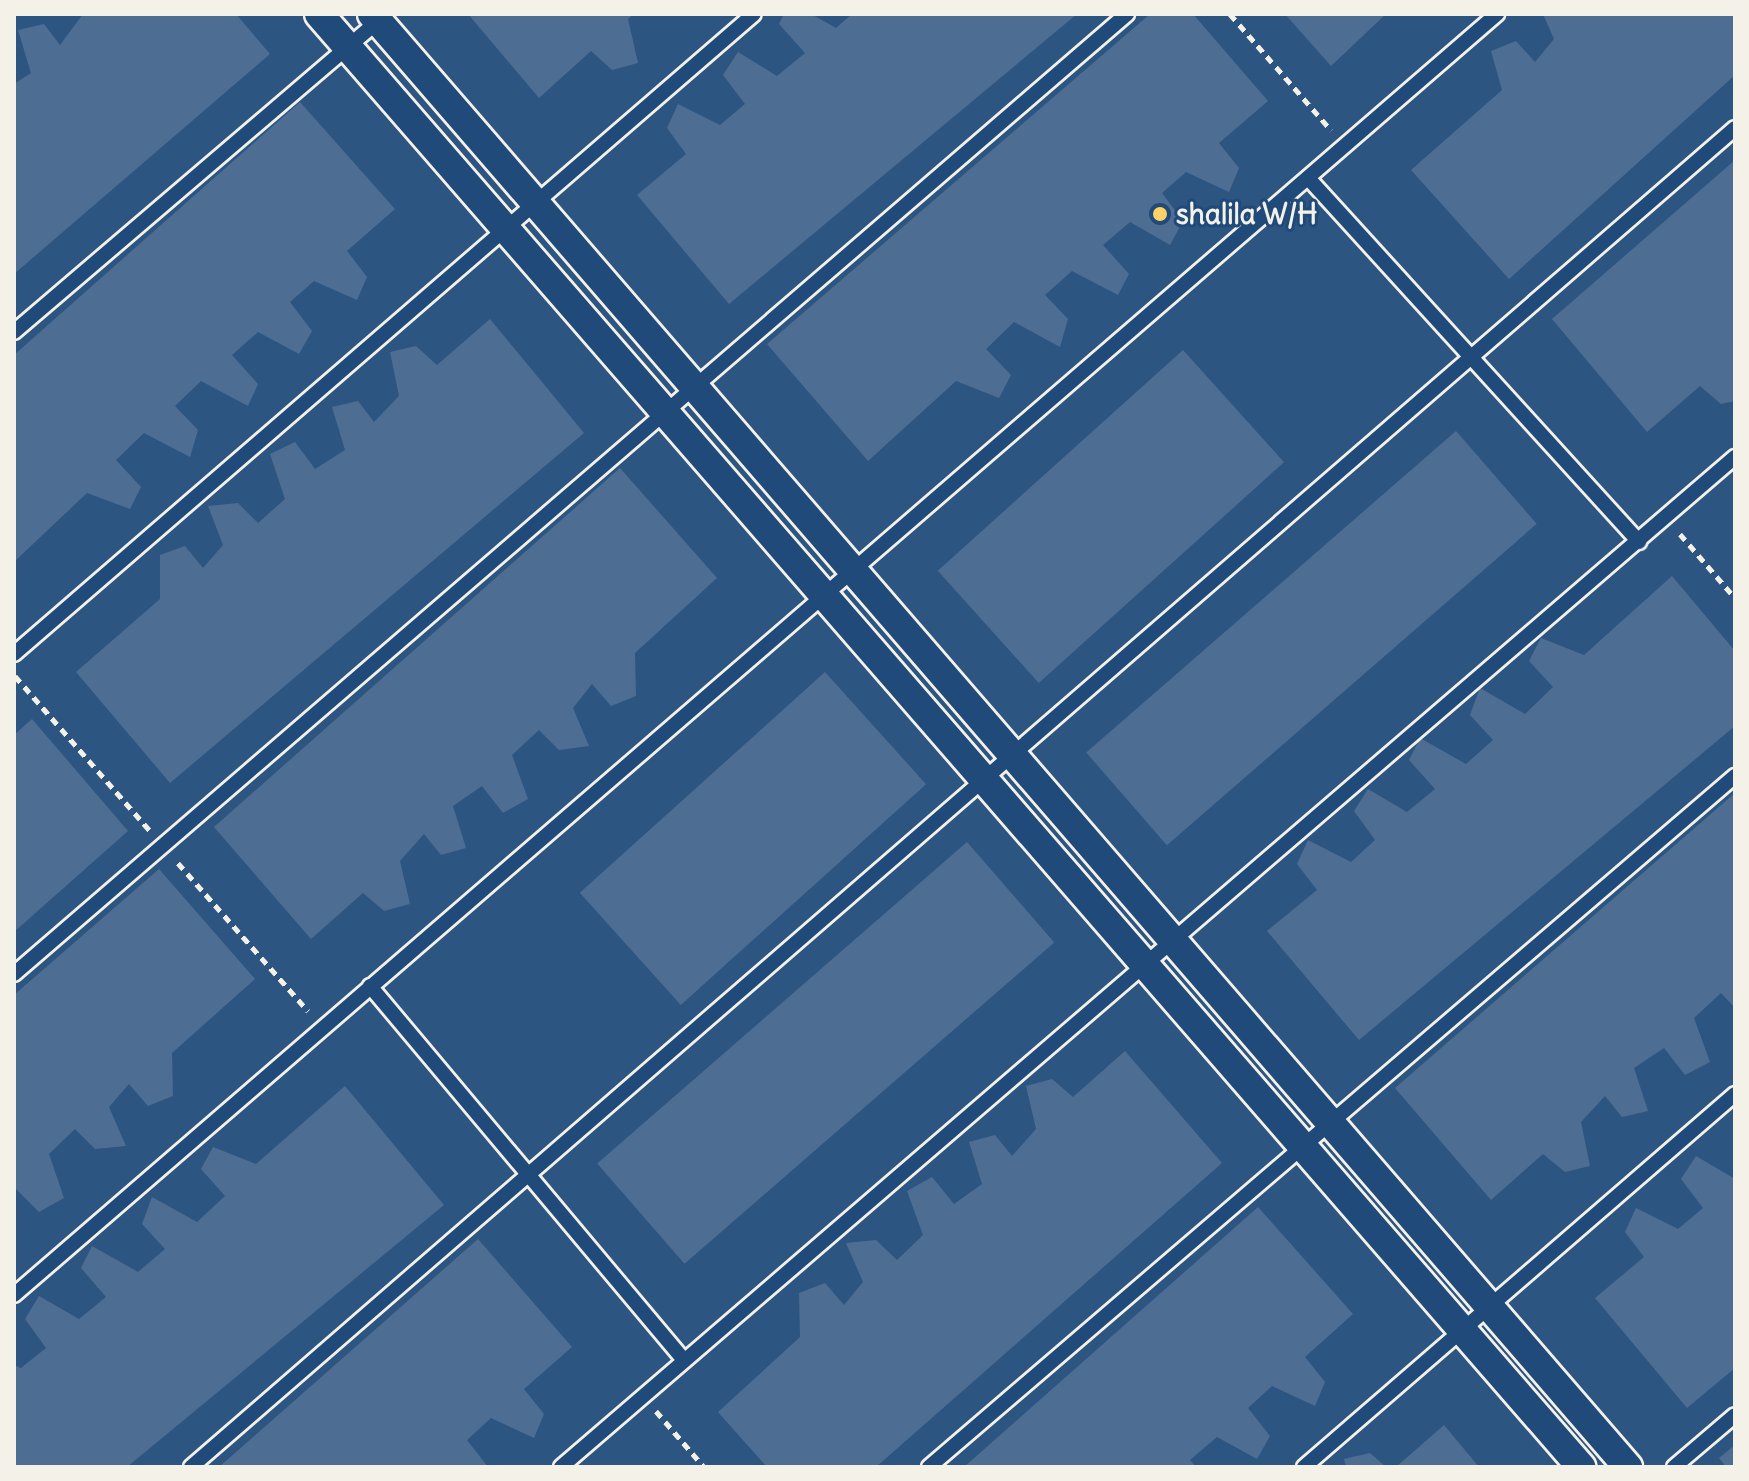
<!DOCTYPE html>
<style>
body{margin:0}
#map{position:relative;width:1749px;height:1481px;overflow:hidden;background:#1f4a7a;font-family:Delius,sans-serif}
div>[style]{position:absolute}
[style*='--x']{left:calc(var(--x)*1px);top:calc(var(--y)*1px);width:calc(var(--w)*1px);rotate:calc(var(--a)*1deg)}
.built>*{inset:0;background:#2d5581;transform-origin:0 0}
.building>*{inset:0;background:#4d6e92;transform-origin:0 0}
.path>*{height:5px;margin-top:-2.5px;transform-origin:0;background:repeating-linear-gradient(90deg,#f4f1e8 0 8px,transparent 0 14px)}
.roads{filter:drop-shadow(2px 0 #f4f1e8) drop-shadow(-2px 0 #f4f1e8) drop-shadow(0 2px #f4f1e8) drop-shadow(0 -2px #f4f1e8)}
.service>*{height:14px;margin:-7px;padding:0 7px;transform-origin:7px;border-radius:7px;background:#1f4a7a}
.minor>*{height:28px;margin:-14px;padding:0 14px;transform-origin:14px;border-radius:14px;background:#1f4a7a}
.dots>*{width:22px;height:22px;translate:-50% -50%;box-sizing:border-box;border:4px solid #1f4a7a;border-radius:50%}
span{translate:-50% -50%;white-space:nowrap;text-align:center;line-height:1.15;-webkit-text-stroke:6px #1f4a7a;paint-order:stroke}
.poi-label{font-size:28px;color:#f4f1e8;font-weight:700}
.left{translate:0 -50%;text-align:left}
.frame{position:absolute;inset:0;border:16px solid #f4f1e8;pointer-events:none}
</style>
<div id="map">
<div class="built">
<div style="left:14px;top:14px;width:1721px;height:1453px"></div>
</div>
<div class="building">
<div style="clip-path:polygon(83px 14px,236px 14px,270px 54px,14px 274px,14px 84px,31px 73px,18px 30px,44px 24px,60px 45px)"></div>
<div style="clip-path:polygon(468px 14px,634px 14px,628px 19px,638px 63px,612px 70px,591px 51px,539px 98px)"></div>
<div style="clip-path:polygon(784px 14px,811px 14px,836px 28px,852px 14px,1077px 14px,729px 304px,637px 195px,686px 154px,667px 128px,678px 104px,720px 125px,745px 104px,723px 75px,738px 52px,777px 76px,805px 53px,779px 24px)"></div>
<div style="clip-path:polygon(1150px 14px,1193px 14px,1268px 101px,1219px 143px,1239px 168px,1229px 192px,1186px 172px,1162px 193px,1183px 221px,1170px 245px,1130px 222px,1103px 245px,1129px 274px,1118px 295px,1072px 271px,1045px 295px,1068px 319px,1060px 347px,1014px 322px,986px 349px,1011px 375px,999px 398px,956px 381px,868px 461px,767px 344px)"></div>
<div style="clip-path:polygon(1285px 14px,1386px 14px,1331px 66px)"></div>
<div style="clip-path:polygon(1543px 14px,1735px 14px,1735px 75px,1509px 279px,1411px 170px,1502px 90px,1491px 51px,1516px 41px,1535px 62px,1554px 39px)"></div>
<div style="clip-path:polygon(300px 102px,395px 209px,347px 251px,367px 277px,357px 300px,314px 281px,290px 302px,312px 331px,299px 354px,258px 332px,232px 355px,258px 384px,248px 406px,201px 381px,175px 406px,198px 430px,190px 457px,144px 433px,116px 460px,141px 487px,130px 509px,87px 493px,14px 562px,14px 355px)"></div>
<div style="clip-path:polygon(1735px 160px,1735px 401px,1721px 404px,1700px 386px,1647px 432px,1552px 319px)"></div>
<div style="clip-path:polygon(490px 319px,584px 433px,170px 783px,76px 672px,160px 599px,160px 555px,185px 546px,203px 568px,223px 545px,208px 506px,238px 503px,258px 523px,285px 499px,270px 454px,295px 442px,315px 469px,345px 450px,332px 407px,358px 401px,374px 422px,399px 396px,390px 352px,416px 346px,437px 365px)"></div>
<div style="left:1183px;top:350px;width:151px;height:330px;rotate:48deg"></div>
<div style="left:1456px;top:431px;width:123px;height:490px;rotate:49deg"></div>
<div style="clip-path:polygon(620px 468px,717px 578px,635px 653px,636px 696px,611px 706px,592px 684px,573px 708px,589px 746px,559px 750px,539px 730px,512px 755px,528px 799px,503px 813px,482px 786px,453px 806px,466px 848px,441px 855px,424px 834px,400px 861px,410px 904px,384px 911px,363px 893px,311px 939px,214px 827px)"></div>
<div style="clip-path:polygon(1672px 576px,1735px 651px,1735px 726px,1359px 1040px,1267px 931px,1317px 890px,1297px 864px,1308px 840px,1351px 862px,1375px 840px,1354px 811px,1368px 789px,1407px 812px,1435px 789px,1409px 760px,1420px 738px,1466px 764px,1493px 740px,1470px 715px,1480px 688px,1525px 714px,1553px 687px,1529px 661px,1541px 638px,1584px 655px)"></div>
<div style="left:825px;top:672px;width:151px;height:330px;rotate:48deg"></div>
<div style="clip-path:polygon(32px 719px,128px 831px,14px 932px,14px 735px)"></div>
<div style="clip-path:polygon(1735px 793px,1735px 1008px,1721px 993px,1694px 1018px,1710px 1062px,1685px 1075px,1664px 1048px,1634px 1068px,1648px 1111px,1622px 1117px,1605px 1096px,1581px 1122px,1590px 1166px,1565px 1172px,1543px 1154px,1491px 1200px,1395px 1088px)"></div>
<div style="left:967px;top:842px;width:133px;height:490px;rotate:49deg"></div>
<div style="clip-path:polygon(159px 869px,255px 979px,172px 1053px,173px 1096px,148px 1106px,129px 1084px,109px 1107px,126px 1146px,95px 1149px,75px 1129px,49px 1154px,64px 1198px,39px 1212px,14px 1187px,14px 995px)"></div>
<div style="clip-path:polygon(1125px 1051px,1222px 1163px,876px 1467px,767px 1467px,718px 1412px,800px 1337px,799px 1293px,825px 1283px,844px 1305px,863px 1282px,846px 1243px,876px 1240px,897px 1260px,923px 1235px,907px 1191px,932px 1177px,954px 1204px,982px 1184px,969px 1142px,995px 1135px,1012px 1156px,1036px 1129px,1026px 1086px,1052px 1079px,1073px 1097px)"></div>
<div style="clip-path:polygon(345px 1086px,444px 1205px,127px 1467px,14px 1467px,14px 1365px,21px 1368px,46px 1348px,25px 1319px,39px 1296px,79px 1319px,106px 1297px,81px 1268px,92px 1246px,138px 1272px,165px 1249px,142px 1224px,152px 1197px,197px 1222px,225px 1196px,201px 1169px,213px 1147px,256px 1164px)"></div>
<div style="clip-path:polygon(1696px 1156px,1735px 1179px,1735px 1368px,1687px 1408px,1595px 1298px,1644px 1257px,1625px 1232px,1636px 1208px,1678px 1229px,1703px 1208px,1681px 1179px)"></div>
<div style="clip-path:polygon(1258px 1207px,1353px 1314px,1305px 1357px,1325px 1382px,1315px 1406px,1272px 1386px,1248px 1408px,1270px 1436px,1257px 1459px,1217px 1437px,1190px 1460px,1196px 1467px,964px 1467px)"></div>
<div style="clip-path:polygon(478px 1239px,572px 1347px,524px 1389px,544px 1414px,534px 1438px,491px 1418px,467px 1440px,488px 1467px,219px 1467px)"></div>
<div style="clip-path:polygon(1444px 1425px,1479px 1467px,1396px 1467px)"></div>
<div style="clip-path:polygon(1735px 1445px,1735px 1467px,1726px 1467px,1719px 1458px)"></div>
<div style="clip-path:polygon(1370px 1453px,1386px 1467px,1346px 1467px,1344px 1459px)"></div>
</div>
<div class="path">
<div style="--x:1230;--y:14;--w:154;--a:49"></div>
<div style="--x:1680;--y:534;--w:84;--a:49.3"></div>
<div style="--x:15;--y:676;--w:206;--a:48.9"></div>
<div style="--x:178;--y:863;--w:197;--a:48.7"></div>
<div style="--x:656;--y:1411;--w:74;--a:49.4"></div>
</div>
<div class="roads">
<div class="service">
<div style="--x:1308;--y:178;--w:492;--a:47.7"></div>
<div style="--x:14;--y:332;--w:484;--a:-40.5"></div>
<div style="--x:14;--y:654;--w:978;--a:-40.86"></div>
<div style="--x:14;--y:974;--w:1470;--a:-40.78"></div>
<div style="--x:370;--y:986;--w:487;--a:50"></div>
<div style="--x:14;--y:1295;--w:1960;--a:-40.82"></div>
<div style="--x:191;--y:1467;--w:2044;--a:-40.93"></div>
<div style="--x:561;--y:1467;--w:1549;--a:-40.71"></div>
<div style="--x:929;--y:1467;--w:1062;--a:-40.61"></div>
<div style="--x:1304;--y:1467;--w:570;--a:-40.87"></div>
<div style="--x:1674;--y:1467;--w:80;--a:-40.4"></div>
</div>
<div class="minor">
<div style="--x:319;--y:14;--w:1925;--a:49.02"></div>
<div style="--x:372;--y:14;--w:1921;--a:49.16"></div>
</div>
</div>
<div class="dots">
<div style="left:1160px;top:214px;background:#ffd166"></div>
</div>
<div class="poi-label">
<span class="left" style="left:1176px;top:214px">shalila W/H</span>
</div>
<div class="frame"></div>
</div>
